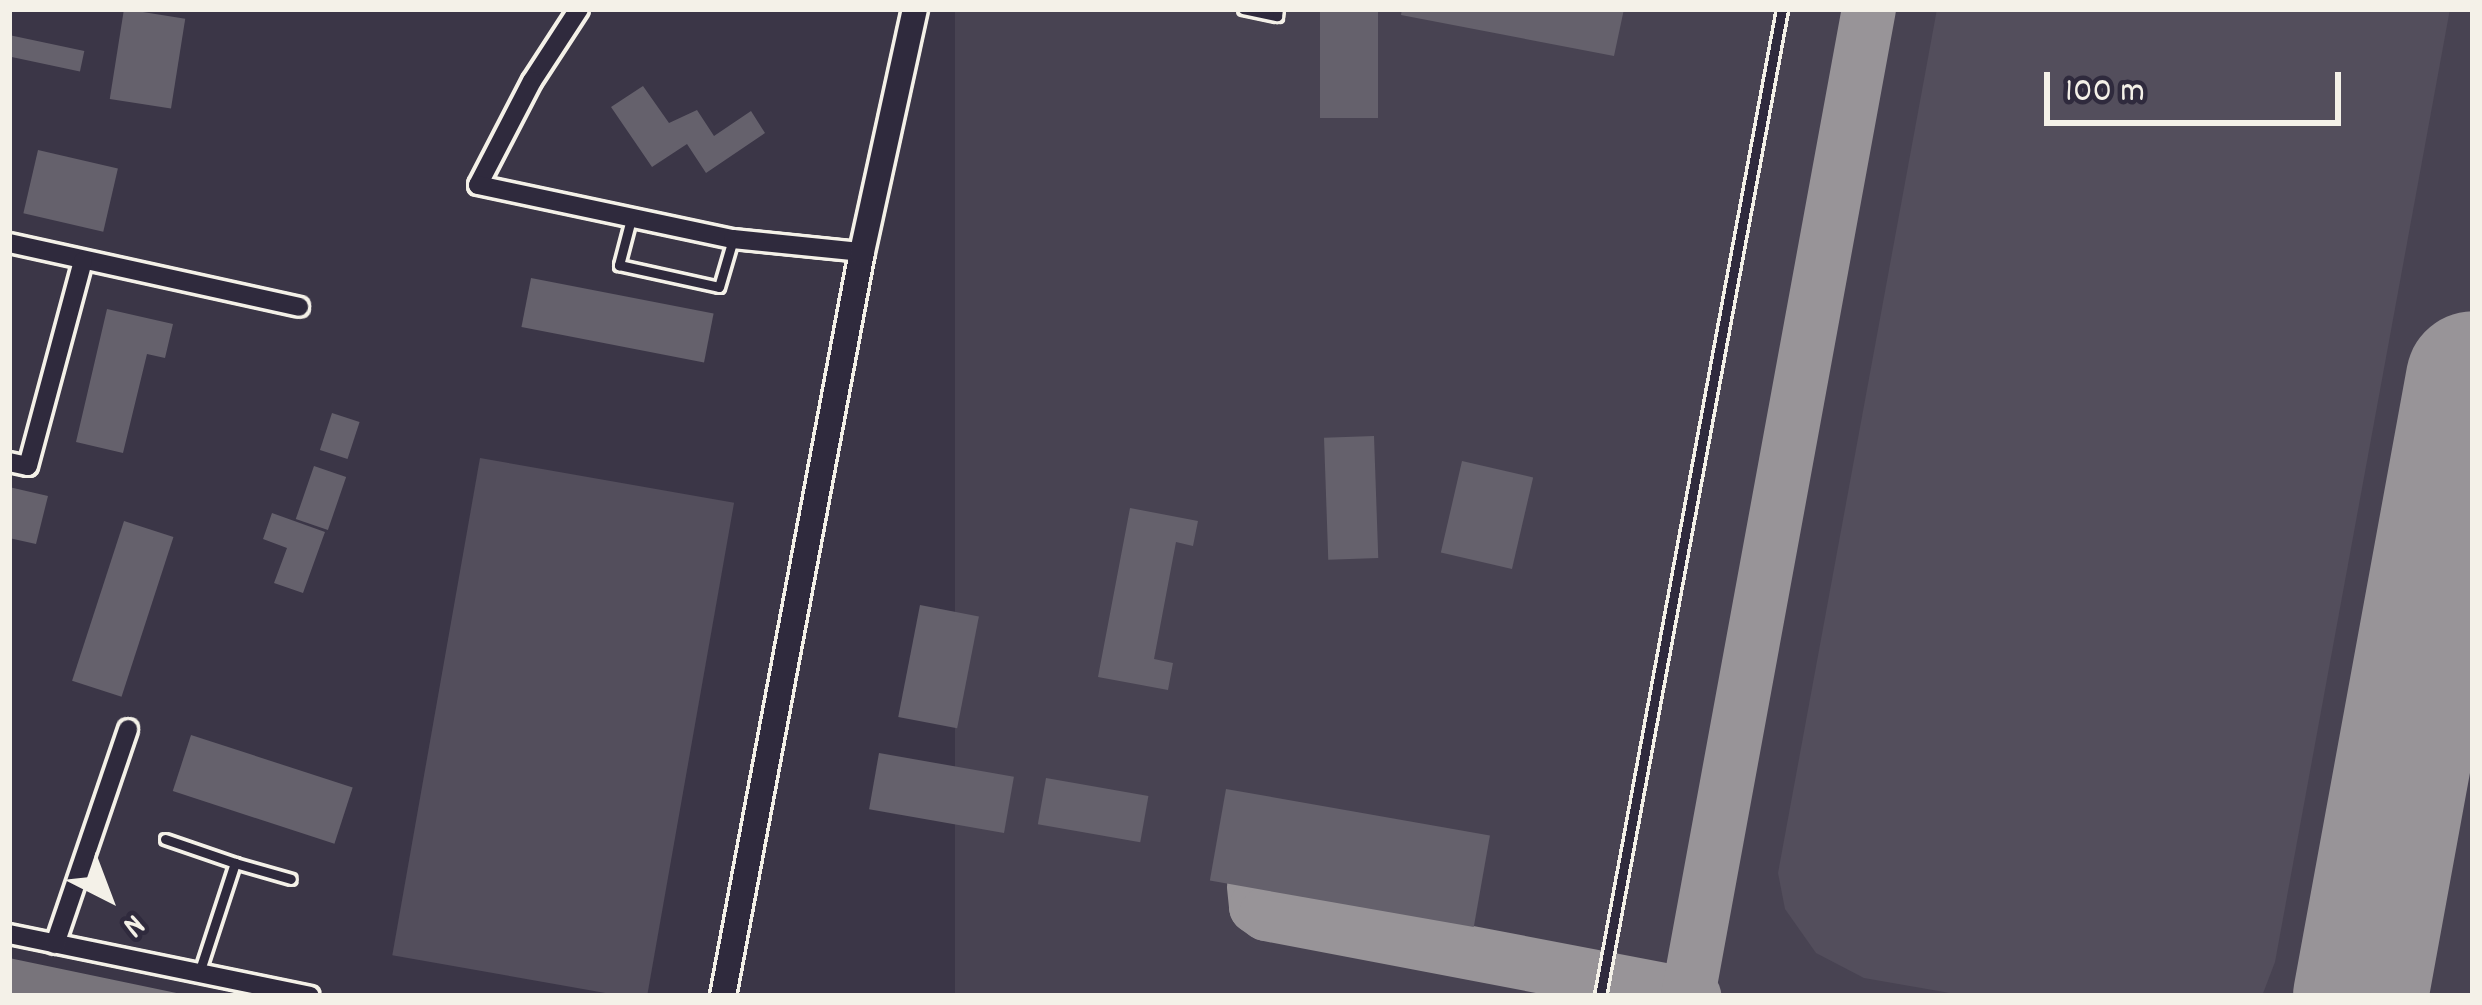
<!DOCTYPE html>
<style>
body{margin:0}
#map{position:relative;width:2482px;height:1005px;overflow:hidden;background:#3b3647;font-family:Dekko,sans-serif}
div>[style]{position:absolute}
[style*='--x']{left:calc(var(--x)*1px);top:calc(var(--y)*1px);width:calc(var(--w)*1px);rotate:calc(var(--a)*1deg)}
.built>*{inset:0;background:#484352;transform-origin:0 0}
.green>*{inset:0;background:#534e5c;transform-origin:0 0}
.water>*{inset:0;background:#78747b}
.taxiway>*{height:54px;margin:-27px;padding:0 27px;transform-origin:27px;border-radius:27px;background:#989498}
.runway>*{height:135px;margin:-67.5px;padding:0 67.5px;transform-origin:67.5px;border-radius:67.5px;background:#989498}
.building>*{inset:0;background:#65616c;transform-origin:0 0}
.roads{filter:drop-shadow(3px 0 #f4f1e8) drop-shadow(-3px 0 #f4f1e8) drop-shadow(0 3px #f4f1e8) drop-shadow(0 -3px #f4f1e8)}
.lane>*{height:9px;margin:-4.5px;padding:0 4.5px;transform-origin:4.5px;border-radius:4.5px;background:#2f2a3d}
.street>*{height:18px;margin:-9px;padding:0 9px;transform-origin:9px;border-radius:9px;background:#2f2a3d}
.secondary>*{height:24px;margin:-12px;padding:0 12px;transform-origin:12px;border-radius:12px;background:#2f2a3d}
span{translate:-50% -50%;white-space:nowrap;text-align:center;line-height:1.15;-webkit-text-stroke:9px #2f2a3d;paint-order:stroke}
.frame{position:absolute;inset:0;border:12px solid #f4f1e8;pointer-events:none}
.north{position:absolute;left:48px;top:837px;width:120px;height:120px;-webkit-text-stroke:9px #2f2a3d;paint-order:stroke;rotate:138deg;font-size:33px;font-weight:700;line-height:48px;text-align:center;color:#f4f1e8}
.north::after{content:'';display:block;margin:auto;width:42px;height:54px;background:#f4f1e8;clip-path:polygon(50% 0,100% 100%,50% 72%,0 100%)}
.scale{position:absolute;left:2044px;top:72px;width:297px;height:54px;box-sizing:border-box;border:6px solid #f4f1e8;border-top:0;padding-left:15px;font-size:36px;line-height:42px;white-space:nowrap;color:#f4f1e8;-webkit-text-stroke:9px #2f2a3d;paint-order:stroke}
</style>
<div id="map">
<div class="built">
<div style="left:955px;top:9px;width:1518px;height:1008px"></div>
</div>
<div class="green">
<div style="clip-path:polygon(1937px 9px,2450px 9px,2275px 962px,2262px 996px,1967px 996px,1864px 978px,1816px 953px,1785px 909px,1778px 873px)"></div>
<div style="left:480px;top:458px;width:258px;height:505px;rotate:10deg"></div>
</div>
<div class="water">
<div style="clip-path:polygon(9px 958px,186px 995px,192px 996px,9px 996px)"></div>
</div>
<div class="taxiway">
<div style="--x:1254;--y:887;--w:20;--a:84"></div>
<div style="--x:1256;--y:907;--w:12;--a:35"></div>
<div style="--x:1266;--y:914;--w:436;--a:10.8"></div>
<div style="--x:1688;--y:996;--w:1003;--a:-79.61"></div>
<div style="--x:2360;--y:996;--w:13;--a:-81"></div>
</div>
<div class="runway">
<div style="--x:2360;--y:996;--w:628;--a:-79.64"></div>
</div>
<div class="building">
<div style="left:124px;top:9px;width:62px;height:91px;rotate:9deg"></div>
<div style="left:1320px;top:9px;width:58px;height:109px"></div>
<div style="clip-path:polygon(1402px 9px,1624px 9px,1614px 56px,1401px 15px)"></div>
<div style="left:9px;top:35px;width:77px;height:21px;rotate:12deg"></div>
<div style="clip-path:polygon(643px 86px,669px 123px,697px 110px,714px 136px,751px 111px,765px 133px,706px 173px,687px 144px,652px 167px,611px 107px)"></div>
<div style="left:38px;top:150px;width:82px;height:65px;rotate:13deg"></div>
<div style="left:531px;top:278px;width:186px;height:50px;rotate:11deg"></div>
<div style="clip-path:polygon(107px 309px,173px 324px,165px 358px,147px 354px,123px 453px,76px 442px)"></div>
<div style="left:332px;top:413px;width:29px;height:39px;rotate:18deg"></div>
<div style="left:1374px;top:436px;width:122px;height:50px;rotate:88deg"></div>
<div style="left:1462px;top:461px;width:73px;height:94px;rotate:13deg"></div>
<div style="left:314px;top:466px;width:34px;height:56px;rotate:19deg"></div>
<div style="clip-path:polygon(9px 487px,48px 496px,36px 544px,9px 538px)"></div>
<div style="clip-path:polygon(1130px 508px,1198px 521px,1193px 546px,1176px 542px,1154px 659px,1173px 663px,1168px 690px,1098px 677px)"></div>
<div style="clip-path:polygon(272px 513px,325px 532px,303px 593px,274px 583px,287px 548px,263px 539px)"></div>
<div style="left:124px;top:521px;width:52px;height:168px;rotate:18deg"></div>
<div style="left:920px;top:605px;width:60px;height:114px;rotate:11deg"></div>
<div style="left:191px;top:735px;width:170px;height:59px;rotate:18deg"></div>
<div style="left:879px;top:753px;width:137px;height:57px;rotate:10deg"></div>
<div style="left:1046px;top:778px;width:104px;height:47px;rotate:10deg"></div>
<div style="left:1226px;top:789px;width:268px;height:93px;rotate:10deg"></div>
</div>
<div class="roads">
<div class="lane">
<div style="--x:1243;--y:9;--w:35;--a:12"></div>
<div style="--x:1277;--y:16;--w:7;--a:-82"></div>
<div style="--x:631;--y:219;--w:48;--a:104.6"></div>
<div style="--x:619;--y:265;--w:102;--a:12.4"></div>
<div style="--x:719;--y:287;--w:50;--a:-73.7"></div>
<div style="--x:165;--y:839;--w:74;--a:18.9"></div>
<div style="--x:199;--y:973;--w:116;--a:-71.9"></div>
<div style="--x:235;--y:863;--w:58;--a:15.9"></div>
<div style="--x:1600;--y:996;--w:1004;--a:-79.55"></div>
</div>
<div class="street">
<div style="--x:579;--y:9;--w:86;--a:123.1"></div>
<div style="--x:532;--y:81;--w:117;--a:117.4"></div>
<div style="--x:478;--y:185;--w:261;--a:12"></div>
<div style="--x:733;--y:239;--w:130;--a:5.8"></div>
<div style="--x:9;--y:243;--w:297;--a:12.4"></div>
<div style="--x:9;--y:462;--w:19;--a:12"></div>
<div style="--x:28;--y:466;--w:212;--a:-75"></div>
<div style="--x:9;--y:934;--w:307;--a:11.6"></div>
<div style="--x:55;--y:944;--w:227;--a:-71.2"></div>
</div>
<div class="secondary">
<div style="--x:723;--y:996;--w:757;--a:-79.42"></div>
<div style="--x:862;--y:252;--w:249;--a:-77.7"></div>
</div>
</div>
<div class="frame"></div>
<div class="north">N</div>
<div class="scale">100 m</div>
</div>
